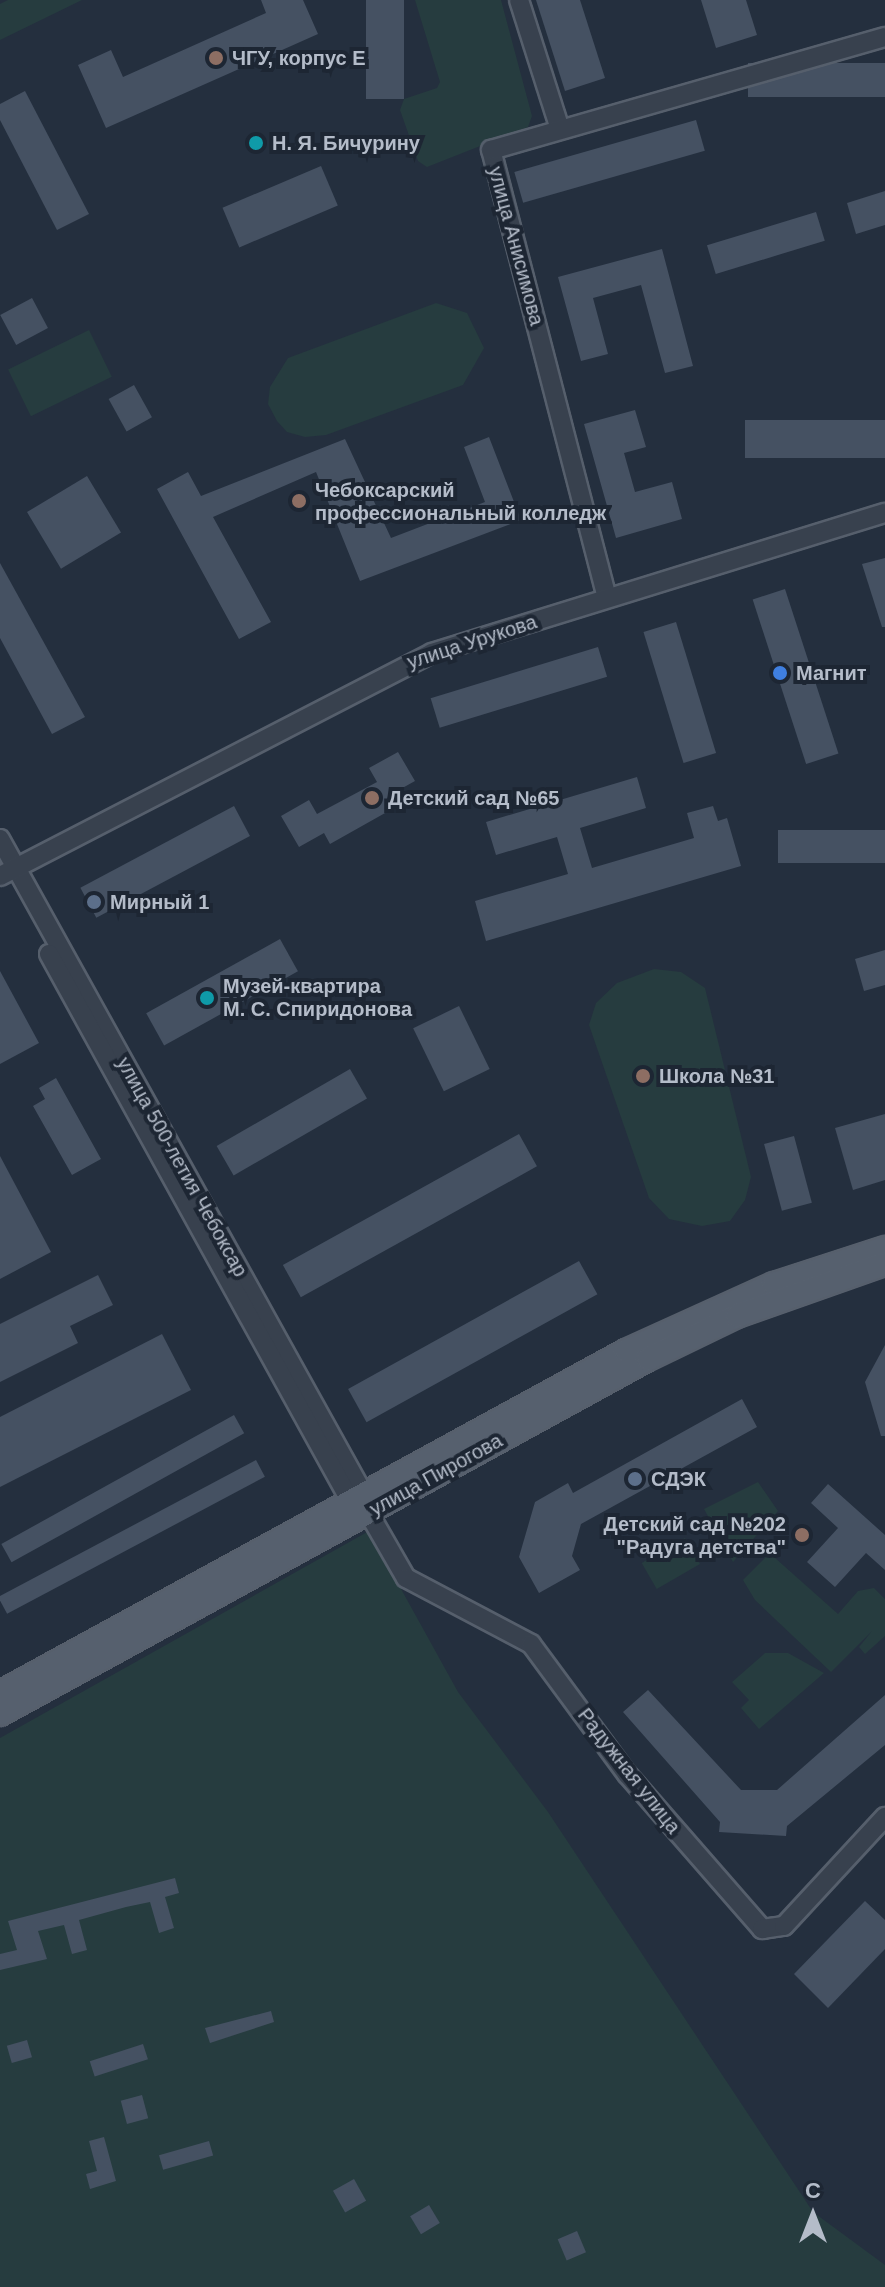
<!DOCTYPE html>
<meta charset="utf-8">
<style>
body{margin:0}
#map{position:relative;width:885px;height:2287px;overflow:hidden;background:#242f3e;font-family:Arial,sans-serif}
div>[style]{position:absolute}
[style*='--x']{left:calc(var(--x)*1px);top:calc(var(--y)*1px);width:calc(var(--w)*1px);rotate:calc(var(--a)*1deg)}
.green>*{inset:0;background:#263c3f;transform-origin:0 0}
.building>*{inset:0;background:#455162;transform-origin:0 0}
.roads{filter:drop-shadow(2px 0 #565f6c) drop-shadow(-2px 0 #565f6c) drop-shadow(0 2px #565f6c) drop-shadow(0 -2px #565f6c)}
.minor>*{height:18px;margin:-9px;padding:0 9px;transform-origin:9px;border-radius:9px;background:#38414e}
.major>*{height:22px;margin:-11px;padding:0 11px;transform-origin:11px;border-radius:11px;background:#56606e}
.dots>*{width:22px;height:22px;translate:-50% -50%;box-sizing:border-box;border:4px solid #1d2633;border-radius:50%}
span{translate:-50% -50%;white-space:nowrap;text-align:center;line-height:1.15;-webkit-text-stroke:8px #1d2633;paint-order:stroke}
.poi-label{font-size:20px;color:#b4bcc9;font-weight:700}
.left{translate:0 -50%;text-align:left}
.right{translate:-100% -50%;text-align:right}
.street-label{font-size:20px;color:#b4bcc9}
.north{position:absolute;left:773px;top:2175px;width:80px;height:80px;-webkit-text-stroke:6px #1d2633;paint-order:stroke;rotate:0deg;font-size:22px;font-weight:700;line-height:32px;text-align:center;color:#b4bcc9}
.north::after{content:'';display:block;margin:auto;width:28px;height:36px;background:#b4bcc9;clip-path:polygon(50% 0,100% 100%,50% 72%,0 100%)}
</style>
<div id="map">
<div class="green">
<div style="clip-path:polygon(8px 0,82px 0,0 40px,0 4px)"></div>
<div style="clip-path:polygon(415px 0,501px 0,532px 116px,528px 127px,427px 167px,418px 161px,400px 110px,404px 99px,437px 88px,440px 82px)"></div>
<div style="clip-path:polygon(436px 303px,467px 313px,484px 348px,463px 385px,326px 435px,305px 437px,287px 432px,277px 421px,268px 404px,270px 387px,288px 358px)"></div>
<div style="left:89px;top:330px;width:52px;height:90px;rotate:64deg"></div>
<div style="clip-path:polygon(654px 969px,681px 972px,705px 988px,751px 1177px,745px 1200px,730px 1221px,702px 1226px,669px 1219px,649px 1198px,589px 1025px,596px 1003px,617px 983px)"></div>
<div style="clip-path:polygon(758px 1482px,778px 1511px,733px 1562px,704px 1509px)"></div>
<div style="clip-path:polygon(369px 1531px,458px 1692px,548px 1812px,813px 2212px,885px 2265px,885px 2287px,0 2287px,0 1738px)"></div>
<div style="left:685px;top:1538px;width:30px;height:50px;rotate:60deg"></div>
<div style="clip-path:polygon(767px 1556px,774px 1557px,838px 1614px,858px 1591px,874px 1588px,885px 1599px,885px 1636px,865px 1654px,859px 1647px,872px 1631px,831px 1672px,755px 1600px,743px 1580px)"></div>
<div style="clip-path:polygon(765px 1653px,788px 1653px,824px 1673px,759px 1729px,741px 1708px,749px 1700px,732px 1682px)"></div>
</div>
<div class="building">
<div style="clip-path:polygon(261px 0,303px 0,318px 34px,106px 128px,78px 65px,111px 50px,123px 77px,266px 13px)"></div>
<div style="left:366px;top:0;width:38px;height:99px"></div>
<div style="clip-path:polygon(536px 0,580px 0,605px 78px,565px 91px)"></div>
<div style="clip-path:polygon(701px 0,746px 0,757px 35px,716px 48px)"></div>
<div style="left:885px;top:63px;width:34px;height:137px;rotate:90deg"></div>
<div style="clip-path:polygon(25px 91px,89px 214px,57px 230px,0 120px,0 104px)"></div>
<div style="left:696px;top:120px;width:32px;height:189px;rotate:74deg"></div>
<div style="left:321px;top:166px;width:43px;height:107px;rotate:67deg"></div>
<div style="clip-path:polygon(885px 191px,885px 225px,856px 234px,847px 203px)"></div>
<div style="left:816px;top:212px;width:30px;height:114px;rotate:73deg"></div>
<div style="clip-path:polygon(662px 249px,693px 366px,665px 373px,641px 285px,593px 298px,608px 354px,581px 361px,558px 277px)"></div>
<div style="left:32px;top:298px;width:34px;height:36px;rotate:62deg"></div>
<div style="left:134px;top:385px;width:37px;height:29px;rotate:61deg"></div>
<div style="clip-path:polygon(635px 410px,646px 447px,624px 453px,635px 492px,672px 482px,682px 519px,616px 538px,584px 424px)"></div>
<div style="left:885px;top:420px;width:38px;height:140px;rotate:90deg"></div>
<div style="clip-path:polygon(489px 437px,521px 520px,360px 581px,316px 472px,213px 517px,271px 622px,239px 639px,157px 489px,188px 472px,201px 496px,345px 439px,391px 538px,485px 502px,464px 447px)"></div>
<div style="left:87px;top:476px;width:66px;height:70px;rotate:59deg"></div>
<div style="clip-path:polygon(885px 558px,885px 627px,882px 627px,862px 564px)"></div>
<div style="clip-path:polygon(0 563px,85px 717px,52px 734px,0 638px)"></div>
<div style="left:785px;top:589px;width:173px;height:34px;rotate:72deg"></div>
<div style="left:676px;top:622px;width:137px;height:34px;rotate:73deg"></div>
<div style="left:598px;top:647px;width:31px;height:175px;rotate:73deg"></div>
<div style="clip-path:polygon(398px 752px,415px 781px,388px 796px,394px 808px,330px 844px,324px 833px,299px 847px,281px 816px,309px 800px,317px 814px,377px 782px,369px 768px)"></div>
<div style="clip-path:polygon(637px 777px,646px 808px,580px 828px,592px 868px,694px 838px,687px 813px,713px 806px,718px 821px,727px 818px,741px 866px,486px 941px,475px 901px,568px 874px,557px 837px,496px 855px,486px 822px)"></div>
<div style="left:234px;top:806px;width:34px;height:174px;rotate:62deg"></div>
<div style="left:885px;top:830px;width:33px;height:107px;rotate:90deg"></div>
<div style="left:280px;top:939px;width:37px;height:153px;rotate:61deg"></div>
<div style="clip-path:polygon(885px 950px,885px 985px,864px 991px,855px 959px)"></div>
<div style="clip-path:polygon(0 971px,39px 1043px,0 1064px)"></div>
<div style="left:459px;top:1006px;width:70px;height:51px;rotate:64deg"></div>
<div style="left:350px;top:1069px;width:34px;height:154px;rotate:60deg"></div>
<div style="clip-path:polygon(56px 1078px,101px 1159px,72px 1175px,33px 1106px,45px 1099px,39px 1088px)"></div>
<div style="clip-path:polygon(885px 1114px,885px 1180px,853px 1190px,835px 1128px)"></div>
<div style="left:519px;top:1134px;width:37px;height:270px;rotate:61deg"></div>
<div style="left:794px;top:1136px;width:69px;height:31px;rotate:75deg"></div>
<div style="clip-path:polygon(0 1156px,51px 1252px,0 1279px)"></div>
<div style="left:579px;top:1261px;width:38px;height:264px;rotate:61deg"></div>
<div style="clip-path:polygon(98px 1275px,113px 1305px,70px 1326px,78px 1343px,0 1382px,0 1324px)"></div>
<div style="clip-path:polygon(162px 1334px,191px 1390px,0 1487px,0 1417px)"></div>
<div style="clip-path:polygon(885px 1345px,885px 1436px,881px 1436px,865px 1382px)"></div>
<div style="clip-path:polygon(742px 1399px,757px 1427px,581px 1524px,572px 1556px,580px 1570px,539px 1593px,519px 1557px,535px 1502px,568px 1483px,573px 1493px)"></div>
<div style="left:234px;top:1415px;width:21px;height:266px;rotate:61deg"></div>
<div style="left:256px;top:1460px;width:19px;height:292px;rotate:62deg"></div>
<div style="clip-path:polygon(828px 1484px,885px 1535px,885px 1570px,866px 1553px,835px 1587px,807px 1562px,838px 1528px,811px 1503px)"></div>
<div style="clip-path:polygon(648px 1690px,741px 1790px,777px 1790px,885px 1695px,885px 1745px,787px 1826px,786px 1836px,719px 1832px,720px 1822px,623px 1712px)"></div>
<div style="clip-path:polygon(175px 1878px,179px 1893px,165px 1897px,174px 1928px,159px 1933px,150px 1902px,126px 1907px,79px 1920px,87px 1950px,72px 1954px,64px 1925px,38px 1931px,47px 1959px,0 1970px,0 1954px,17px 1950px,8px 1921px)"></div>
<div style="clip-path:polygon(865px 1901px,885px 1920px,885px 1949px,828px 2008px,794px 1974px)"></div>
<div style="clip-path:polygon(271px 2011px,274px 2022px,210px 2043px,205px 2028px)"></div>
<div style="left:27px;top:2040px;width:18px;height:21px;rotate:74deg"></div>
<div style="left:143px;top:2044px;width:16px;height:56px;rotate:72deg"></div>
<div style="left:142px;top:2095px;width:24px;height:22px;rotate:75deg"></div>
<div style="clip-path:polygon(104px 2137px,116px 2181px,90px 2189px,86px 2174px,97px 2171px,89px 2141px)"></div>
<div style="left:209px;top:2141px;width:15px;height:52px;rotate:74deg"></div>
<div style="left:354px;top:2179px;width:25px;height:24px;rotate:61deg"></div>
<div style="left:429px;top:2205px;width:21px;height:22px;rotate:59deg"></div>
<div style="left:577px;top:2231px;width:23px;height:21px;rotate:67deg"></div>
</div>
<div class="roads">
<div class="minor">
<div style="--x:519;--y:0;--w:135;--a:72.4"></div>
<div style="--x:607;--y:598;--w:463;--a:-104.5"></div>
<div style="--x:491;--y:150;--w:410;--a:-16"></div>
<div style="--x:0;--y:839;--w:750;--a:60.98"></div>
<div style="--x:0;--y:876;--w:486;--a:-27.3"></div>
<div style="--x:432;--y:653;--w:474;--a:-17.2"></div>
<div style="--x:49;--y:954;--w:626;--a:61.14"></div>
<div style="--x:368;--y:1512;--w:76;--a:60.1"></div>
<div style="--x:406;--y:1578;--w:141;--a:27.8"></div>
<div style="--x:531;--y:1644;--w:162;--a:53.6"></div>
<div style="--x:627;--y:1774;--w:206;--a:48.9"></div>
<div style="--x:762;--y:1929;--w:22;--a:-8"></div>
<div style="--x:784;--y:1926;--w:149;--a:-47.2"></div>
</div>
<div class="major">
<div style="--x:0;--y:1693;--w:713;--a:-28.65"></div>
<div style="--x:626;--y:1351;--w:162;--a:-24.4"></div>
<div style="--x:774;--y:1284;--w:117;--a:-18"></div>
<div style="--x:0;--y:1714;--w:739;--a:-28.72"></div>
<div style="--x:648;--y:1359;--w:99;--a:-25.8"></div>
<div style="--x:737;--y:1316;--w:157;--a:-19.4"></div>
</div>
</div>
<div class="dots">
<div style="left:216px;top:58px;background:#8d6e63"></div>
<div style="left:256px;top:143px;background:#0f9aa8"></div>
<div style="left:299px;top:501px;background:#8d6e63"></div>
<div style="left:780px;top:673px;background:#3f7fe0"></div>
<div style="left:372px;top:798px;background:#8d6e63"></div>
<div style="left:94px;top:902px;background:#5c6f8a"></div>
<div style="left:207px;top:998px;background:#0f9aa8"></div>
<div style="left:643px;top:1076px;background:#8d6e63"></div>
<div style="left:635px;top:1479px;background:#5c6f8a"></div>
<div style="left:802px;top:1535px;background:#8d6e63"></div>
</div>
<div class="poi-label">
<span class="left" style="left:232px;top:58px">ЧГУ, корпус Е</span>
<span class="left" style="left:272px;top:143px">Н. Я. Бичурину</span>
<span class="left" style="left:315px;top:502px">Чебоксарский<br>профессиональный колледж</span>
<span class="left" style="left:796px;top:673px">Магнит</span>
<span class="left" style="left:388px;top:798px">Детский сад №65</span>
<span class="left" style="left:110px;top:902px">Мирный 1</span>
<span class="left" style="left:223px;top:998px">Музей-квартира<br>М. С. Спиридонова</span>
<span class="left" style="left:659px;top:1076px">Школа №31</span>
<span class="left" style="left:651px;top:1479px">СДЭК</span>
<span class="right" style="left:786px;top:1536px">Детский сад №202<br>"Радуга детства"</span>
</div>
<div class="street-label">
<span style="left:516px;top:246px;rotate:75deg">улица Анисимова</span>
<span style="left:472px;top:642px;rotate:-18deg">улица Урукова</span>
<span style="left:182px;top:1167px;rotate:61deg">улица 500-летия Чебоксар</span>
<span style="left:436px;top:1475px;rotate:-29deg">улица Пирогова</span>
<span style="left:629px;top:1771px;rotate:52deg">Радужная улица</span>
</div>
<div class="north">С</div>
</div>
